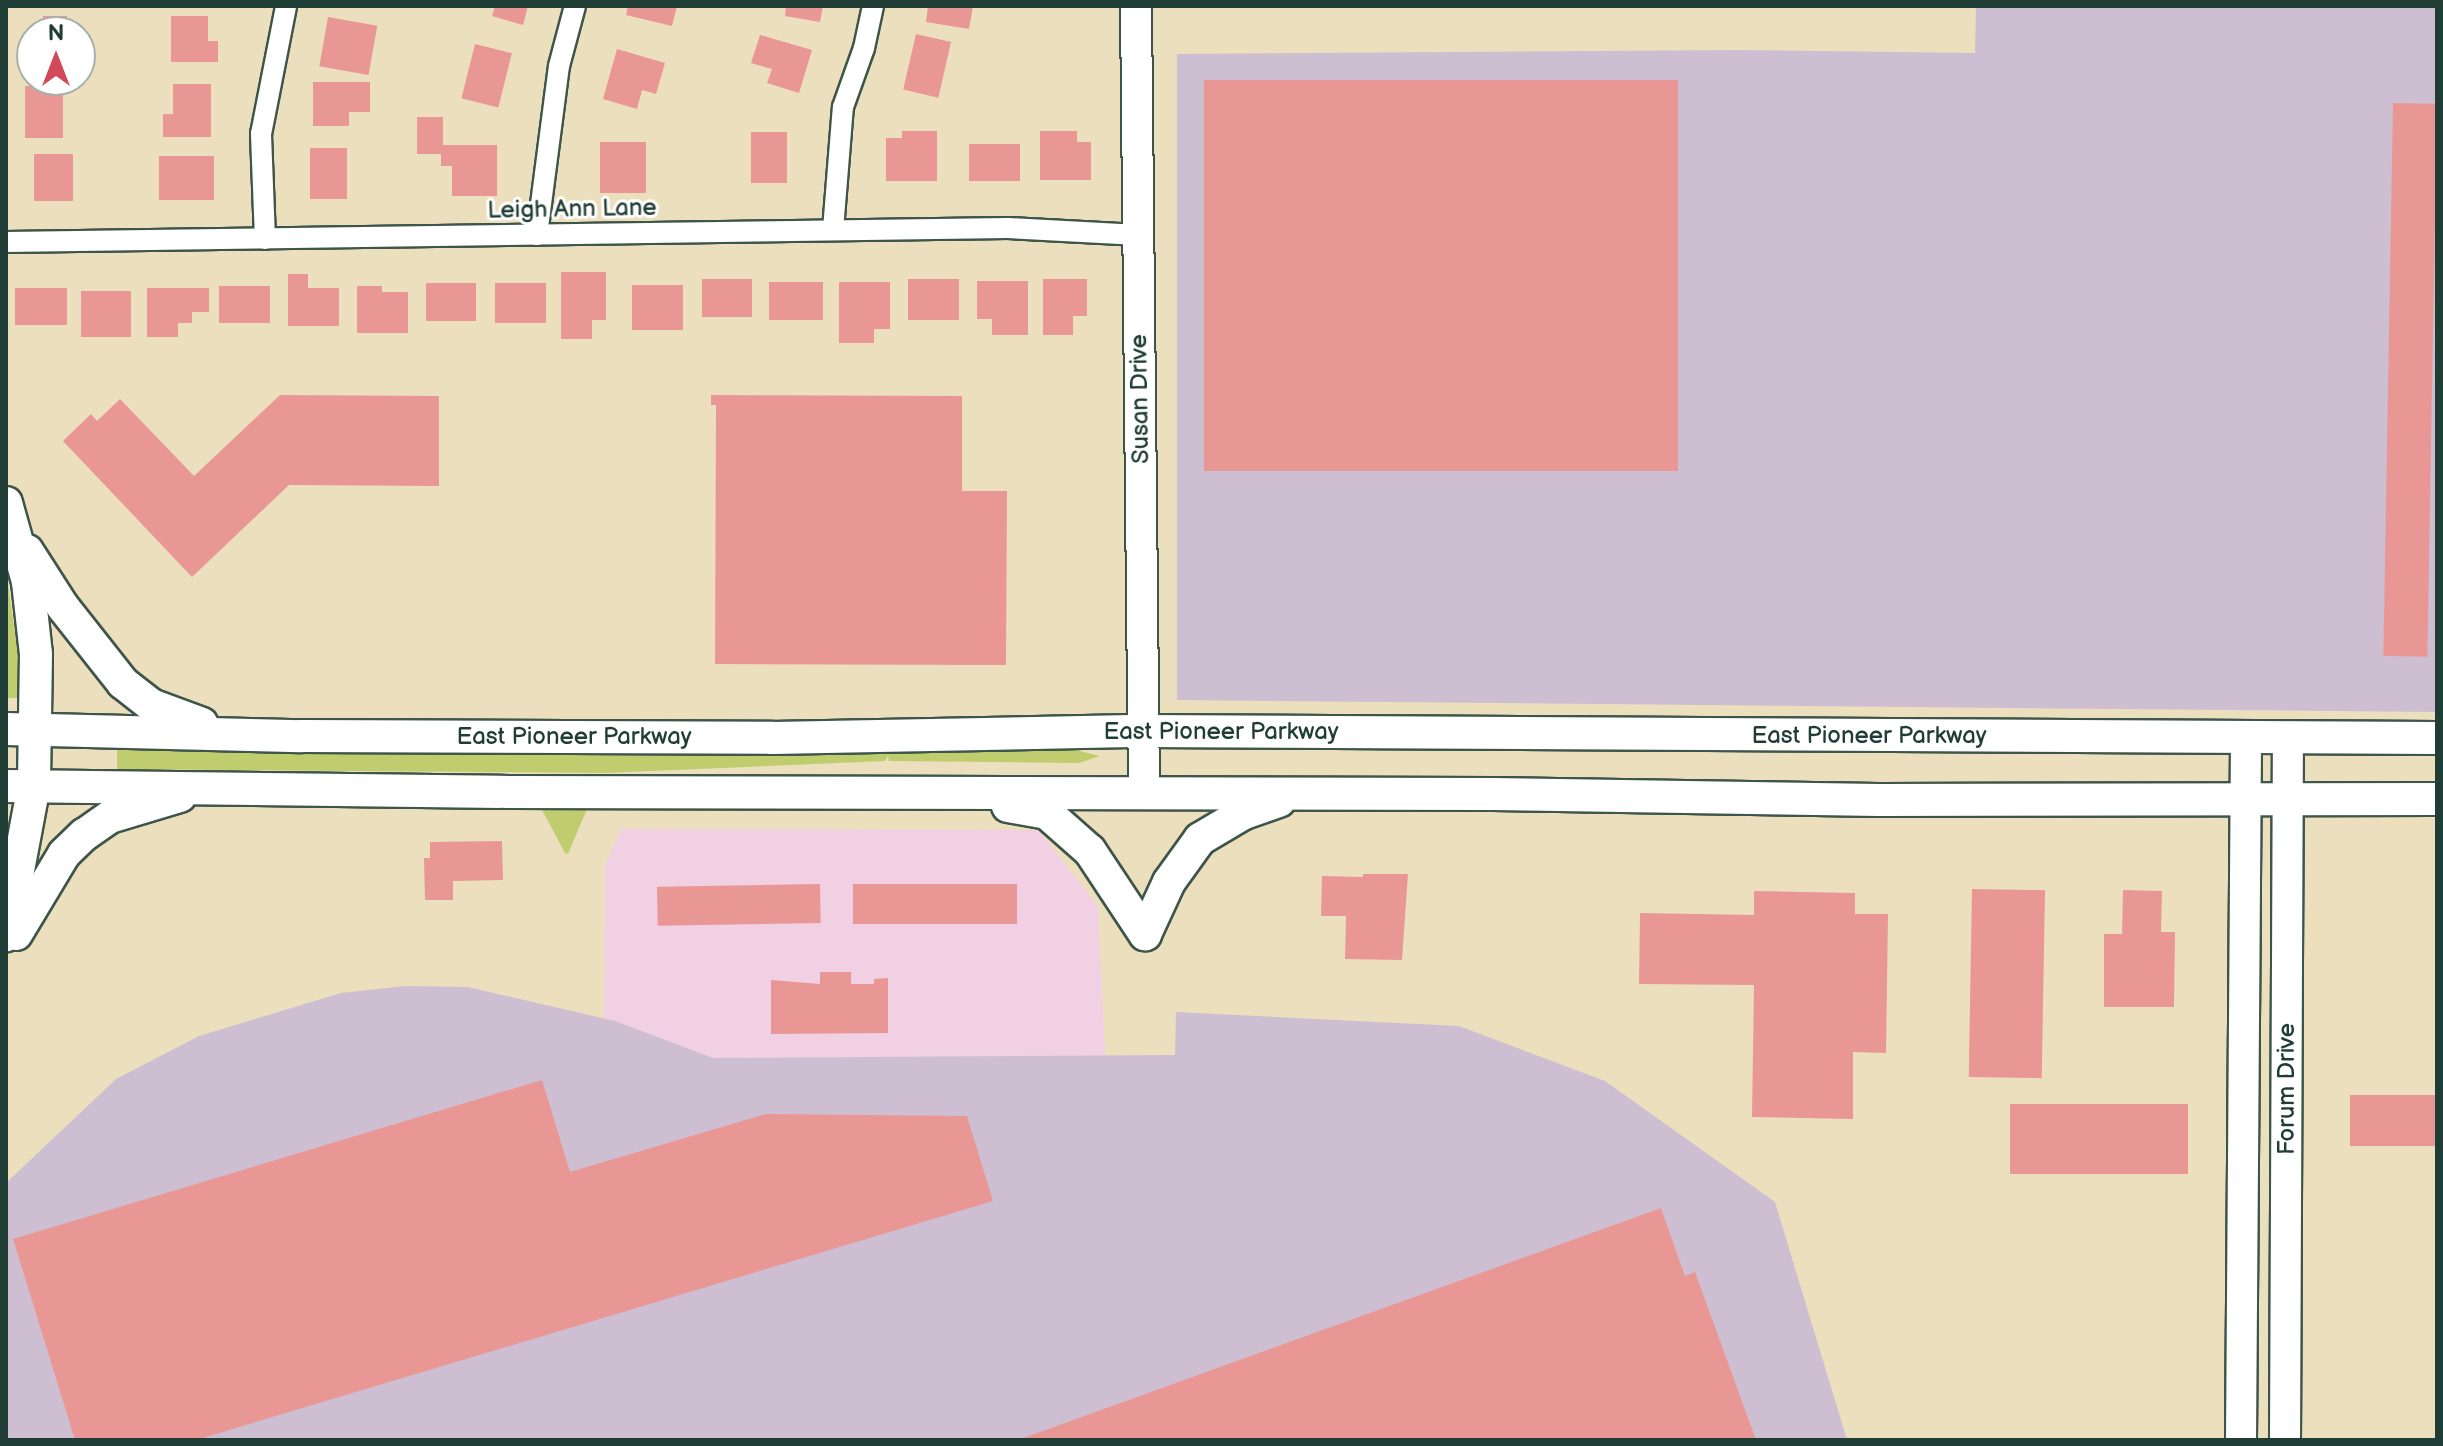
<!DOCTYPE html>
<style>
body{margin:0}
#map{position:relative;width:2443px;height:1446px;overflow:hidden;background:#ecdfbd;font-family:"Balsamiq Sans",sans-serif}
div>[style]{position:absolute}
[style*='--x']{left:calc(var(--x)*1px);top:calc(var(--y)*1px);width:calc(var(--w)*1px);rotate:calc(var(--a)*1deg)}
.built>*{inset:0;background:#f1d0e3}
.industrial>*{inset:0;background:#cebed1}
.green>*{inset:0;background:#c0cd6f}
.building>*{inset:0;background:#e99795;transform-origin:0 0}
.roads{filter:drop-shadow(2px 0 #3e5549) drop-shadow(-2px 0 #3e5549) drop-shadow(0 2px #3e5549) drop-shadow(0 -2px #3e5549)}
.street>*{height:20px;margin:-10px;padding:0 10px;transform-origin:10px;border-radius:10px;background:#fff}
.secondary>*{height:30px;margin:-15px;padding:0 15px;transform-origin:15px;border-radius:15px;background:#fff}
.primary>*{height:32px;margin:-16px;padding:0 16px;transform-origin:16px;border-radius:16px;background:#fff}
span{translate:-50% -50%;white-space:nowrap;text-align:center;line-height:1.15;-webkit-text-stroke:6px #fff;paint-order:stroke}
.street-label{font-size:24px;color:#1f3d34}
.frame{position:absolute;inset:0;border:8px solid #1f3d34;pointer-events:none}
.north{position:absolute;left:16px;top:16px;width:80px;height:80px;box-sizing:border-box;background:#fff;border:2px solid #a5b1ae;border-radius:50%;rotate:0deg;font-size:22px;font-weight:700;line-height:32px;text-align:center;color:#1f3d34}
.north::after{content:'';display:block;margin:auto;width:28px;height:36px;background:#d1495b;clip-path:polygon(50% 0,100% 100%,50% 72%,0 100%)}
</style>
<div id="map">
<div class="built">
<div style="clip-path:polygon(621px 829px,1038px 830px,1098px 906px,1105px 1056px,713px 1058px,604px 1018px,605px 866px)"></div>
</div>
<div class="industrial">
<div style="clip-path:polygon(1976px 6px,2437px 6px,2437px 712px,1177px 700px,1177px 54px,1739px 50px,1975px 53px)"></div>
<div style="clip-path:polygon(405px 986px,468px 987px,615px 1021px,713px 1058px,1175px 1055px,1176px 1012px,1459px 1026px,1605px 1081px,1775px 1202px,1847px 1440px,6px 1440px,6px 1183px,116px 1079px,199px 1036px,341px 993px)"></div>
</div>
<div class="green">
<div style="clip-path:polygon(6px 570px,20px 668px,17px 698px,6px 698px)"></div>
<div style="clip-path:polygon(117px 743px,1067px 748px,1100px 756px,1079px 763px,889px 761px,888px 756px,885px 761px,604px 773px,117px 769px)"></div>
<div style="clip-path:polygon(541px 808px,587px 809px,568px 854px,565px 853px)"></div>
</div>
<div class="building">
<div style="clip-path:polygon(495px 6px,528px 6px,523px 25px,492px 16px)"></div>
<div style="clip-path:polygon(628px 6px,677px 6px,672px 26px,626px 15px)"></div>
<div style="clip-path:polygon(786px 6px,823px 6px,820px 22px,785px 16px)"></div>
<div style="clip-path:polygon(928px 6px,973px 6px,969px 29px,926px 22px)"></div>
<div style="left:43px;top:16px;width:24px;height:16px"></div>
<div style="clip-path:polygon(171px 16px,208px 16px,208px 41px,218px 41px,218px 62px,171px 62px)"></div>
<div style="left:328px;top:17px;width:50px;height:50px;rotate:10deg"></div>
<div style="left:916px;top:34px;width:36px;height:57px;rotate:13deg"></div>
<div style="clip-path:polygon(760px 35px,812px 50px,799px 93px,767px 83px,772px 69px,751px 63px)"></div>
<div style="left:25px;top:36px;width:7px;height:31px"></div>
<div style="left:475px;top:44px;width:38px;height:56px;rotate:14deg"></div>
<div style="clip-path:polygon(617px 49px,665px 63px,656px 94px,642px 90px,637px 109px,603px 99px)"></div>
<div style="left:1204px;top:80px;width:474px;height:391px"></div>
<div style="clip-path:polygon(313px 82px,370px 82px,370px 112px,349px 112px,349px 126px,313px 126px)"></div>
<div style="clip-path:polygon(173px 84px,211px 84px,211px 137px,163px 137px,163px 114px,173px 114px)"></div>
<div style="left:25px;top:86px;width:38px;height:52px"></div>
<div style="left:2393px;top:103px;width:44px;height:553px;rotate:1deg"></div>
<div style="clip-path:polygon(417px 117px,443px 117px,443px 145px,497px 145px,497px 196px,452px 196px,452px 166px,441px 166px,441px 154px,417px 154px)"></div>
<div style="clip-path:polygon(902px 131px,937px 131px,937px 181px,886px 181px,886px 138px,902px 138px)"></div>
<div style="clip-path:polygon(1040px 131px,1077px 131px,1077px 142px,1091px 142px,1091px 180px,1040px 180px)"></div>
<div style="left:751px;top:132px;width:36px;height:51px"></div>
<div style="left:600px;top:142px;width:46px;height:51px"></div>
<div style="left:969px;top:144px;width:51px;height:37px"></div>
<div style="left:310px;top:148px;width:37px;height:51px"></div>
<div style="left:34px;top:154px;width:39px;height:47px"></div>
<div style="left:159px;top:156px;width:55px;height:44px"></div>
<div style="clip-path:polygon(561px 272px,606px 272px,606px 320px,592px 320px,592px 339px,561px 339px)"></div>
<div style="clip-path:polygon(288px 274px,308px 274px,308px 288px,339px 288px,339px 326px,288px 326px)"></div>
<div style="left:702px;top:279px;width:50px;height:38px"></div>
<div style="left:908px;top:279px;width:51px;height:41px"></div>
<div style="clip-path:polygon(1043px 279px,1087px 279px,1087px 316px,1073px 316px,1073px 335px,1043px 335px)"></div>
<div style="clip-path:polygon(977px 281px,1028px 281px,1028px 335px,992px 335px,992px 319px,977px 319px)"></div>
<div style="left:769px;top:282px;width:54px;height:38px"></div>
<div style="clip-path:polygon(839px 282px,890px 282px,890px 329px,874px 329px,874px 343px,839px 343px)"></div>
<div style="left:426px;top:283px;width:50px;height:38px"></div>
<div style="left:495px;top:283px;width:51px;height:40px"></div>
<div style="left:632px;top:285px;width:51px;height:45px"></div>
<div style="left:219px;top:286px;width:51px;height:37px"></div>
<div style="clip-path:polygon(357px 286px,382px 286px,382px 292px,408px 292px,408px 333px,357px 333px)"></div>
<div style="left:15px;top:288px;width:52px;height:37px"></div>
<div style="clip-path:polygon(147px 288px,209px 288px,209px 312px,192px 312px,192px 323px,178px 323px,178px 337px,147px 337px)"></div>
<div style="left:81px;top:291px;width:50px;height:46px"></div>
<div style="clip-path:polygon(280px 395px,439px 396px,439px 486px,289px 485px,192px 577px,63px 441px,91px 414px,97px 421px,120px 399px,194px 476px)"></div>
<div style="clip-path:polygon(711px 395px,962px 396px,962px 491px,1007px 491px,1006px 665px,715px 664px,716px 405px,711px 405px)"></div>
<div style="clip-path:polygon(502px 841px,503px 880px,453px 881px,453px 900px,425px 900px,424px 858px,430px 858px,430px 842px)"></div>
<div style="clip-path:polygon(1363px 874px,1408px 874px,1402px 960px,1345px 959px,1346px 916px,1321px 916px,1322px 876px,1363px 877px)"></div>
<div style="left:820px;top:884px;width:39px;height:163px;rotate:89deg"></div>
<div style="left:1017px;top:884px;width:40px;height:164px;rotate:90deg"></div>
<div style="left:1972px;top:889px;width:73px;height:188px;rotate:1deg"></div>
<div style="clip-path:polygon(2123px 890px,2162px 891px,2161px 932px,2175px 932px,2174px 1007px,2104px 1007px,2104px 934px,2122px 934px)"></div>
<div style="clip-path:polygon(1754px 891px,1855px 893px,1855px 914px,1888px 914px,1886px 1053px,1853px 1052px,1853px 1119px,1752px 1117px,1754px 985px,1639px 984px,1640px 913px,1754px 915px)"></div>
<div style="clip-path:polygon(820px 972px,851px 972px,851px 984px,874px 984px,874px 979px,888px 978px,888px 1033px,771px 1034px,771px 980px,820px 984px)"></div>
<div style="clip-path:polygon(542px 1080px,570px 1172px,766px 1114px,967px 1116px,993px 1201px,196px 1440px,75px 1440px,13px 1239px)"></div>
<div style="left:2350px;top:1095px;width:87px;height:51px"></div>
<div style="left:2010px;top:1104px;width:178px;height:70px"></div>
<div style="clip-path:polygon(1661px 1208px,1685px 1276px,1695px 1272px,1756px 1440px,1018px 1440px)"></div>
</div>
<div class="roads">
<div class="street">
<div style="--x:833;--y:230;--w:123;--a:-85.4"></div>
<div style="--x:843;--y:107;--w:63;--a:-70.4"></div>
<div style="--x:864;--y:48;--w:43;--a:-77.9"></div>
<div style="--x:537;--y:235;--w:170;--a:-82.6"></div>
<div style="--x:559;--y:66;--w:62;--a:-75.1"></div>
<div style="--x:265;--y:239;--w:105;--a:-92.2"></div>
<div style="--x:261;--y:134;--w:130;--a:-78.9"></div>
<div style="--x:6;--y:242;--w:1002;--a:-0.8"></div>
<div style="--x:1008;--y:228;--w:131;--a:3.1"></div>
</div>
<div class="secondary">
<div style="--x:1136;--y:6;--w:787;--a:89.42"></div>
<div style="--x:2241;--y:1440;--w:702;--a:-89.59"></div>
<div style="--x:2285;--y:1440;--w:702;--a:-89.76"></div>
</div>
<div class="primary">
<div style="--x:6;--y:503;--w:82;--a:74.4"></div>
<div style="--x:28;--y:582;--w:72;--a:83.7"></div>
<div style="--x:36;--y:654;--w:131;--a:90.9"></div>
<div style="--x:34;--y:785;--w:153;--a:100.6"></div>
<div style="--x:27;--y:551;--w:67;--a:57.3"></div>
<div style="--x:63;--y:607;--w:97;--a:51.7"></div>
<div style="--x:123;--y:683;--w:36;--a:38"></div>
<div style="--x:151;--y:705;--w:54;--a:20.4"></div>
<div style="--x:6;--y:729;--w:295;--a:1.4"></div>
<div style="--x:301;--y:736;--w:471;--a:0.2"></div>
<div style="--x:772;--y:738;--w:372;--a:-1.1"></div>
<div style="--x:1144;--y:731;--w:1293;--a:0.31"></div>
<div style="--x:6;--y:786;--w:503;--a:0.68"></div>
<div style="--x:509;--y:792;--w:984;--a:0.12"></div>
<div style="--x:1493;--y:794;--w:386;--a:0.9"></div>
<div style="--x:1879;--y:800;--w:558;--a:-0.1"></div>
<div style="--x:1008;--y:806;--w:40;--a:10"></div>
<div style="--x:1047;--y:813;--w:57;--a:41.5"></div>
<div style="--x:1090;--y:851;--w:100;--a:56.5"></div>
<div style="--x:1145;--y:934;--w:57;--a:-65.2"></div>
<div style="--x:1169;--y:882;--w:53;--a:-54.2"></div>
<div style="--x:1200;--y:839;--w:51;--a:-30.6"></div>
<div style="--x:1244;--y:813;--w:37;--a:-19"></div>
<div style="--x:16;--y:934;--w:93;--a:-59"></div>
<div style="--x:64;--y:854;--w:28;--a:-44"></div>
<div style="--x:84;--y:835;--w:32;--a:-35"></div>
<div style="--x:110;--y:817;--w:73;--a:-16.7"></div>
</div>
</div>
<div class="street-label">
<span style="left:572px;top:209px;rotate:-1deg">Leigh Ann Lane</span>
<span style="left:1140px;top:399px;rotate:-91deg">Susan Drive</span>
<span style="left:1221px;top:732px">East Pioneer Parkway</span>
<span style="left:1869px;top:736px">East Pioneer Parkway</span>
<span style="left:574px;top:737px">East Pioneer Parkway</span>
<span style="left:2287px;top:1089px;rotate:-90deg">Forum Drive</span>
</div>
<div class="frame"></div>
<div class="north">N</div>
</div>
